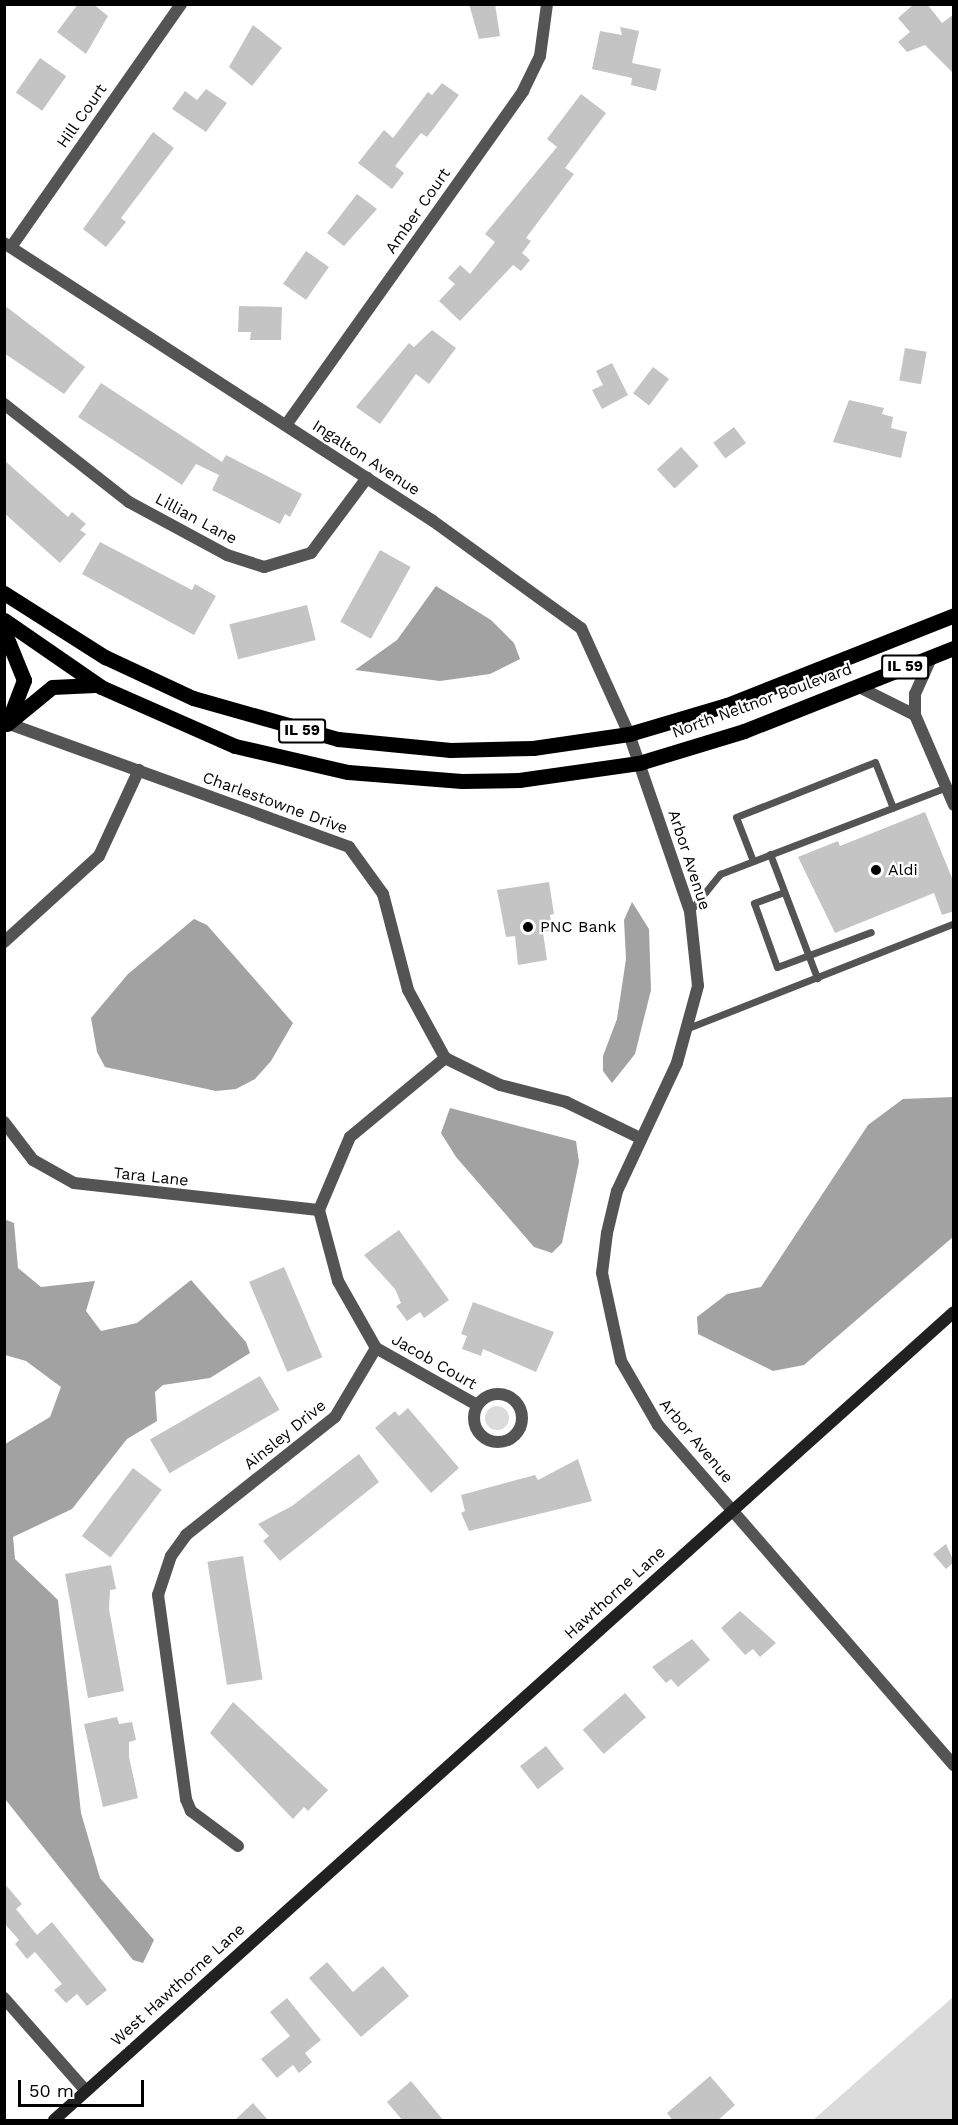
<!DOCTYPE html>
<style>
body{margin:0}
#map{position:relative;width:958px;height:2125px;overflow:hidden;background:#fff;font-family:"Work Sans",sans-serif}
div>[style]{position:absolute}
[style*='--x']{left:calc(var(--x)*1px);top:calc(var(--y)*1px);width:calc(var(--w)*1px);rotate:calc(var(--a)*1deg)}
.green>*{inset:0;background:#dbdbdb}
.round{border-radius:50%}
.water>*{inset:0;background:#a2a2a2}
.building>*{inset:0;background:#c4c4c4;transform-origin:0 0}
.lane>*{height:7px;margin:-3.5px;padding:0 3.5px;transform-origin:3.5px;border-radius:3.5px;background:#545454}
.street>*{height:12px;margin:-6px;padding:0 6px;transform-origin:6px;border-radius:6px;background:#545454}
.street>.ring{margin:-6px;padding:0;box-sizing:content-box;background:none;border:12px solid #545454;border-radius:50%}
.secondary>*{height:12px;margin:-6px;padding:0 6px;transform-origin:6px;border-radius:6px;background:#212121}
.primary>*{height:15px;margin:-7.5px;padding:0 7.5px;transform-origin:7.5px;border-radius:7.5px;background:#000}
.dots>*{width:16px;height:16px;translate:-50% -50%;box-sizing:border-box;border:3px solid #fff;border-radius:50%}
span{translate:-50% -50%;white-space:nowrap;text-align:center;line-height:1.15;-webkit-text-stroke:4.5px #fff;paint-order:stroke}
.shield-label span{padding:2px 4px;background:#fff;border:2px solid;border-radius:4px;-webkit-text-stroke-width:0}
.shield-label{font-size:15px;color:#000;font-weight:700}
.street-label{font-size:16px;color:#000}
.poi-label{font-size:16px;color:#000}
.left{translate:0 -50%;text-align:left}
.frame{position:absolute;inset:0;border:6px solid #000;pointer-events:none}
.scale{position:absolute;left:18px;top:2080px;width:126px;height:27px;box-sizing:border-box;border:3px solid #000;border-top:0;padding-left:8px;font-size:18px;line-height:21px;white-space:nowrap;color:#000;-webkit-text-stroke:4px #fff;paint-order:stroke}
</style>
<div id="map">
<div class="green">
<div class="round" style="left:485px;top:1406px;width:24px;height:24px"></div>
<div style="clip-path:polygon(953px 1997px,953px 2120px,813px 2120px)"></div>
</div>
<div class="water">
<div style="clip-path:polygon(436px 586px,491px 620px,514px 643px,520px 659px,490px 674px,440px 681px,355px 670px,397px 640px)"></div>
<div style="clip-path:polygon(632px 902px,649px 929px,651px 990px,635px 1054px,612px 1083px,603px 1071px,603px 1056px,617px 1019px,626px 959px,624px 920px)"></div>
<div style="clip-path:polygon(194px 919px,207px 925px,293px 1023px,271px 1061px,255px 1079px,236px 1089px,216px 1091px,105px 1067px,97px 1052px,91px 1018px,128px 974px)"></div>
<div style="clip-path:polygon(953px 1097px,953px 1237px,804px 1365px,773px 1371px,698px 1334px,697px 1317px,727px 1294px,761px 1287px,868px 1125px,903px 1099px)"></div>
<div style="clip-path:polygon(450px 1108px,576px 1141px,579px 1162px,562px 1243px,552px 1253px,534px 1247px,456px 1157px,441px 1133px)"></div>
<div style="clip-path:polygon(4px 1219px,14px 1223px,18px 1268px,41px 1287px,95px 1281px,86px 1311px,101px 1331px,137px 1323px,191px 1280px,246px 1342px,250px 1353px,210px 1378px,163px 1385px,155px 1392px,157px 1421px,127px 1439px,72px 1509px,13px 1537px,15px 1559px,58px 1600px,81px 1813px,100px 1878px,154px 1940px,143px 1963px,133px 1960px,5px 1799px,5px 1444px,50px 1417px,61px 1387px,26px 1361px,5px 1355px)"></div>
</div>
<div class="building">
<div style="clip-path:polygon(78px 4px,93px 4px,108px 16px,86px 54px,57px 32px)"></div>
<div style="clip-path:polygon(469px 4px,495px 4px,500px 36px,479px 39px)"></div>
<div style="clip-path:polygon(914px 4px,927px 4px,942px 23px,954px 14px,954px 74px,925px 45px,907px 52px,898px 42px,910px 32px,898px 18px)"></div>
<div style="clip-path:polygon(253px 25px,282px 48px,252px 86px,229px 67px)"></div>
<div style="clip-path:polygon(620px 27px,639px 31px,632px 63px,661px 69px,656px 91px,631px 85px,632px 78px,592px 69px,600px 31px,622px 35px)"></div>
<div style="left:40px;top:58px;width:32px;height:42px;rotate:35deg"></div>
<div style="clip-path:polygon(442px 83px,459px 95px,427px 137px,421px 133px,395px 166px,404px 173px,392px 189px,358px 163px,384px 130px,393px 138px,428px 92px,432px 95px)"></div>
<div style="clip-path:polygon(206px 89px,227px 103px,206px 132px,172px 109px,185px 91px,197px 100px)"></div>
<div style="clip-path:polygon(581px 94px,606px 113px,565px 168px,574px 174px,526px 238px,531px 241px,522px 253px,530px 260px,521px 271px,513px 265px,460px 321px,439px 301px,455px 284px,448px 278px,460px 265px,470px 274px,495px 242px,485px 234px,557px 147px,547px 139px)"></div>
<div style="clip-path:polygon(153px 132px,174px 148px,121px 218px,126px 222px,106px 247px,83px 229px)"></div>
<div style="clip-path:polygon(357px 194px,377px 209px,344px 246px,327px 233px)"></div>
<div style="left:306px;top:251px;width:28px;height:40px;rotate:35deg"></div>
<div style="clip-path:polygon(4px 305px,85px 367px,64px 394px,4px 353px)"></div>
<div style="clip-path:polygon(239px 306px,282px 307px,281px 340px,250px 340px,251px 332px,238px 332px)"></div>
<div style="clip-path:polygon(432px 330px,456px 348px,429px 384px,416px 374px,380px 424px,356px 407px,409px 343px,414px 347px)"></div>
<div style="left:905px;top:348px;width:22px;height:33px;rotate:10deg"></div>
<div style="clip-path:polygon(612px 363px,628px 395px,602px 409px,592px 390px,603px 385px,596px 371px)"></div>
<div style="left:653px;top:367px;width:20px;height:33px;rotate:37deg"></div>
<div style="clip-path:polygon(101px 383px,222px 462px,226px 455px,302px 494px,290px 517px,285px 514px,280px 524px,212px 490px,219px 475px,196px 464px,182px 485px,78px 417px)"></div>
<div style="clip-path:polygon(849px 400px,884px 408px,882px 414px,893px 417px,891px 428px,907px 432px,901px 458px,833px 442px)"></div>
<div style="left:734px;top:427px;width:20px;height:26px;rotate:53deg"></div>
<div style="left:681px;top:447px;width:26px;height:33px;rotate:47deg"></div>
<div style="clip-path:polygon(4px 460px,68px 517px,72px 512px,86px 524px,80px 530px,86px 534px,60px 563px,4px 513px)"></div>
<div style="clip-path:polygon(100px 542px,192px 590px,195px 584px,216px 596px,194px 635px,82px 574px)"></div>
<div style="left:380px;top:550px;width:35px;height:82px;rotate:29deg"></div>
<div style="left:307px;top:605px;width:36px;height:80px;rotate:76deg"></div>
<div style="clip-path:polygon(925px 812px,954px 883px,954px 911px,942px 915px,934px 893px,835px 933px,798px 857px,838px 841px,840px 846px)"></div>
<div style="clip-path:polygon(549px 882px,554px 914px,550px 915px,553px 930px,543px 932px,547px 960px,518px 965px,515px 936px,506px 937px,497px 890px)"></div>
<div style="clip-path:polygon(399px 1230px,449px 1300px,424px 1318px,420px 1312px,407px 1321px,396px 1306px,401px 1303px,395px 1289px,364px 1255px)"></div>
<div style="left:284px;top:1267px;width:98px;height:38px;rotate:67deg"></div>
<div style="clip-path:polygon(473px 1302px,554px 1332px,536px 1372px,483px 1349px,481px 1356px,462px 1349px,467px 1336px,461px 1334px)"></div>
<div style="left:260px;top:1376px;width:39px;height:127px;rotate:60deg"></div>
<div style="clip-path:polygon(408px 1408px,459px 1468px,431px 1493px,375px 1428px,395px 1411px,399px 1416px)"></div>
<div style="clip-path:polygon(359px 1454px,379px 1482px,280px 1561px,263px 1541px,269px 1536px,258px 1524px,292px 1506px)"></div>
<div style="clip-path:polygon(578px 1459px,592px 1501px,469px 1531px,461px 1513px,465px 1511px,461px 1495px,535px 1475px,538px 1480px)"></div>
<div style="left:133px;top:1468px;width:36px;height:85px;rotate:37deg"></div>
<div style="clip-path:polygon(946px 1544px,954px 1562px,946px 1569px,933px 1554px)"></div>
<div style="left:243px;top:1556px;width:125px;height:36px;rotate:81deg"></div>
<div style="clip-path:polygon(111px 1565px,116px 1589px,110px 1590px,109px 1609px,124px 1691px,88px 1698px,65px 1574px)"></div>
<div style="clip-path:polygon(740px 1611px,776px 1643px,760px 1657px,753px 1649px,745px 1655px,721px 1628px)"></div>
<div style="clip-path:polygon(692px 1639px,710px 1660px,678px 1687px,671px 1679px,666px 1683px,652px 1667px)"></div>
<div style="left:625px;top:1693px;width:32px;height:56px;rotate:49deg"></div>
<div style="clip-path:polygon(233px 1702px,328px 1790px,308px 1811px,304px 1807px,293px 1819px,210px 1733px)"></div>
<div style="clip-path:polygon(117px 1717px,119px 1724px,132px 1722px,136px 1740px,129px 1742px,129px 1757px,138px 1798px,103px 1807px,84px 1724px)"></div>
<div style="left:546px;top:1746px;width:29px;height:33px;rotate:52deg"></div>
<div style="clip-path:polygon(4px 1883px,22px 1904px,16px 1909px,37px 1935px,52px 1922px,107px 1990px,87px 2006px,77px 1994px,66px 2003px,54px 1990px,62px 1984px,35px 1952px,27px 1959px,15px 1944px,19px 1940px,4px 1923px)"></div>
<div style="clip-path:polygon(327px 1962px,353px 1992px,383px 1966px,409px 1996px,361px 2037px,309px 1978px)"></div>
<div style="clip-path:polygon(287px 1998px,321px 2040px,305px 2053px,312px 2062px,299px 2073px,293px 2065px,277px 2078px,261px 2059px,290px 2036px,270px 2012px)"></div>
<div style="clip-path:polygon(710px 2076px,735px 2105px,717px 2121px,673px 2121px,667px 2113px)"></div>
<div style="clip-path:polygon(411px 2081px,444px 2121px,403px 2121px,387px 2102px)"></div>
<div style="clip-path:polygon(253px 2103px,269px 2121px,234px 2121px)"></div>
</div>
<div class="lane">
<div style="--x:770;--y:854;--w:133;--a:69.2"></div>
<div style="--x:753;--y:861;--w:47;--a:-111.1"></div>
<div style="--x:736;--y:817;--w:149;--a:-21.6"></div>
<div style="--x:875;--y:762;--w:49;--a:68.6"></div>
<div style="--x:784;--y:892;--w:32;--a:160"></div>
<div style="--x:754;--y:903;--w:68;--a:70.2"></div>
<div style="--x:777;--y:967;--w:100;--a:-20.4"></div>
<div style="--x:690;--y:911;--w:48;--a:-51"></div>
<div style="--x:720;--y:874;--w:243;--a:-21"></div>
<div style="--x:688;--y:1028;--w:286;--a:-21.5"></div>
</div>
<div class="street">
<div style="--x:4;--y:243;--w:511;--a:32.94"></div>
<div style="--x:433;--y:521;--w:183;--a:35.9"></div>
<div style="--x:581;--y:628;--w:116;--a:65.6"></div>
<div style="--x:629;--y:734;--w:187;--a:71"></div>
<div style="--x:690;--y:911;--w:75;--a:83.9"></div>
<div style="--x:698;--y:986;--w:80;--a:105.3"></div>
<div style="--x:677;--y:1063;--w:141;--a:115.1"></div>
<div style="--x:617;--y:1191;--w:43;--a:103.4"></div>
<div style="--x:607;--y:1233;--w:40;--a:97.1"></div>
<div style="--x:602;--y:1273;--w:90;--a:77.8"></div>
<div style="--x:621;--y:1361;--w:74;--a:60"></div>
<div style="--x:658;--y:1425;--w:451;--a:49"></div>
<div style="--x:11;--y:247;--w:297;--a:-55"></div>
<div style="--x:4;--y:404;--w:159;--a:38.1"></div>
<div style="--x:129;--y:502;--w:111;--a:28.4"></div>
<div style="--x:227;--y:555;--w:39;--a:18"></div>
<div style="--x:264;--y:567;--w:49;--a:-16.6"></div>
<div style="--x:311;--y:553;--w:94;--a:-53.3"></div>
<div style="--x:286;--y:425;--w:410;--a:-54.6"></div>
<div style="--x:523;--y:91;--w:39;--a:-64"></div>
<div style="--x:540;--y:56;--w:52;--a:-82.3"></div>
<div style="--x:932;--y:656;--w:42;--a:114.1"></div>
<div style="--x:915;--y:694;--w:21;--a:90"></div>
<div style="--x:915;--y:715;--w:98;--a:66.6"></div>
<div style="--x:857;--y:686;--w:65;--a:26.6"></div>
<div style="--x:4;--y:722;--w:367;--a:19.9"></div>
<div style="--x:349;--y:847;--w:58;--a:54.1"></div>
<div style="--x:383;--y:894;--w:99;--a:75.4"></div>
<div style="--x:408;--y:990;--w:77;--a:61.4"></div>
<div style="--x:445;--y:1058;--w:61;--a:26.1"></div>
<div style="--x:500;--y:1085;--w:68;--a:14.4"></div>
<div style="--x:566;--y:1102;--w:82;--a:25.9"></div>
<div style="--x:4;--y:942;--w:128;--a:-42.2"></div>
<div style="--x:99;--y:856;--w:95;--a:-65.1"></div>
<div style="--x:4;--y:1122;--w:48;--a:52.7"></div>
<div style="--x:33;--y:1160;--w:47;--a:29.3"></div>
<div style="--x:74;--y:1183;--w:246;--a:6.3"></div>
<div style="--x:376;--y:1348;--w:77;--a:-119.6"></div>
<div style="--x:338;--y:1281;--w:73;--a:-105"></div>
<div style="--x:319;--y:1210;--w:79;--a:-67"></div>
<div style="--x:350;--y:1137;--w:124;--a:-39.7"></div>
<div style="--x:376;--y:1348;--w:116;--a:29.4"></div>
<div class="ring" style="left:474px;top:1394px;width:36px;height:36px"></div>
<div style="--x:238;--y:1846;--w:59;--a:-143.3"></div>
<div style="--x:191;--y:1811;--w:13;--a:-113"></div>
<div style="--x:186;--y:1799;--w:206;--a:-97.8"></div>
<div style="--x:158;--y:1595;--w:41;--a:-71.6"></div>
<div style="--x:171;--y:1556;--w:26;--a:-54"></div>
<div style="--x:186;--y:1535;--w:190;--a:-38.4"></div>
<div style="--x:335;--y:1417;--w:80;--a:-59.3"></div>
<div style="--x:4;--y:1998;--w:124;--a:48.6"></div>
</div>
<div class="secondary">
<div style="--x:54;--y:2120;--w:1209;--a:-41.92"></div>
</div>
<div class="primary">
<div style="--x:4;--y:593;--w:120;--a:32.4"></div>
<div style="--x:105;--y:657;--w:97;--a:25"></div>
<div style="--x:193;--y:698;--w:151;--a:15.8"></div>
<div style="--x:338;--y:739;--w:113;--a:5.6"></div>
<div style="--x:450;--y:750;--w:83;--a:-1.4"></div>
<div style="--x:533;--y:748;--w:97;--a:-8.3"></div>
<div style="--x:629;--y:734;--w:102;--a:-16.5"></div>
<div style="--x:727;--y:705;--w:244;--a:-21.6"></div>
<div style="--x:4;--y:620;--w:118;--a:34.6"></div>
<div style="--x:101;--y:687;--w:146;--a:23.8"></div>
<div style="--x:235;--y:746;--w:116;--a:13"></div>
<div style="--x:348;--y:772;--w:114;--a:4.5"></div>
<div style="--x:462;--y:781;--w:57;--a:-1"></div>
<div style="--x:519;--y:780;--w:121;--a:-8.1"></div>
<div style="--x:639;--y:763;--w:110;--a:-16.9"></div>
<div style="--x:744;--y:731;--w:226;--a:-21.6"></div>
<div style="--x:4;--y:631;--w:53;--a:67.8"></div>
<div style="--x:24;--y:680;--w:36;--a:111"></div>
<div style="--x:7;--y:724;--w:58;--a:-39.4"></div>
<div style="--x:52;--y:687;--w:43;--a:-2.7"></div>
</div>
<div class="dots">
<div style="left:876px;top:870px;background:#000"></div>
<div style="left:528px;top:927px;background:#000"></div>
</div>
<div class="shield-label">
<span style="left:905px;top:667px">IL 59</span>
<span style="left:302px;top:731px">IL 59</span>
</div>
<div class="street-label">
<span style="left:82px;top:116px;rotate:-55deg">Hill Court</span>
<span style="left:418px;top:211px;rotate:-55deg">Amber Court</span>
<span style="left:366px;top:458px;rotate:33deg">Ingalton Avenue</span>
<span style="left:196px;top:519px;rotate:28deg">Lillian Lane</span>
<span style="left:762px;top:701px;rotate:-20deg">North Neltnor Boulevard</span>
<span style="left:275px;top:803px;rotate:20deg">Charlestowne Drive</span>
<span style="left:689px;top:860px;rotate:72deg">Arbor Avenue</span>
<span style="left:151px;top:1177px;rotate:6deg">Tara Lane</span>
<span style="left:434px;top:1362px;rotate:30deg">Jacob Court</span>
<span style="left:285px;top:1435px;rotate:-39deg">Ainsley Drive</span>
<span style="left:696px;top:1441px;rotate:50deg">Arbor Avenue</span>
<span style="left:615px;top:1593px;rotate:-42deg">Hawthorne Lane</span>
<span style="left:178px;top:1985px;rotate:-42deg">West Hawthorne Lane</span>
</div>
<div class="poi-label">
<span class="left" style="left:888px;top:870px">Aldi</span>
<span class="left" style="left:540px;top:927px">PNC Bank</span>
</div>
<div class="frame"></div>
<div class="scale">50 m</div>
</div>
